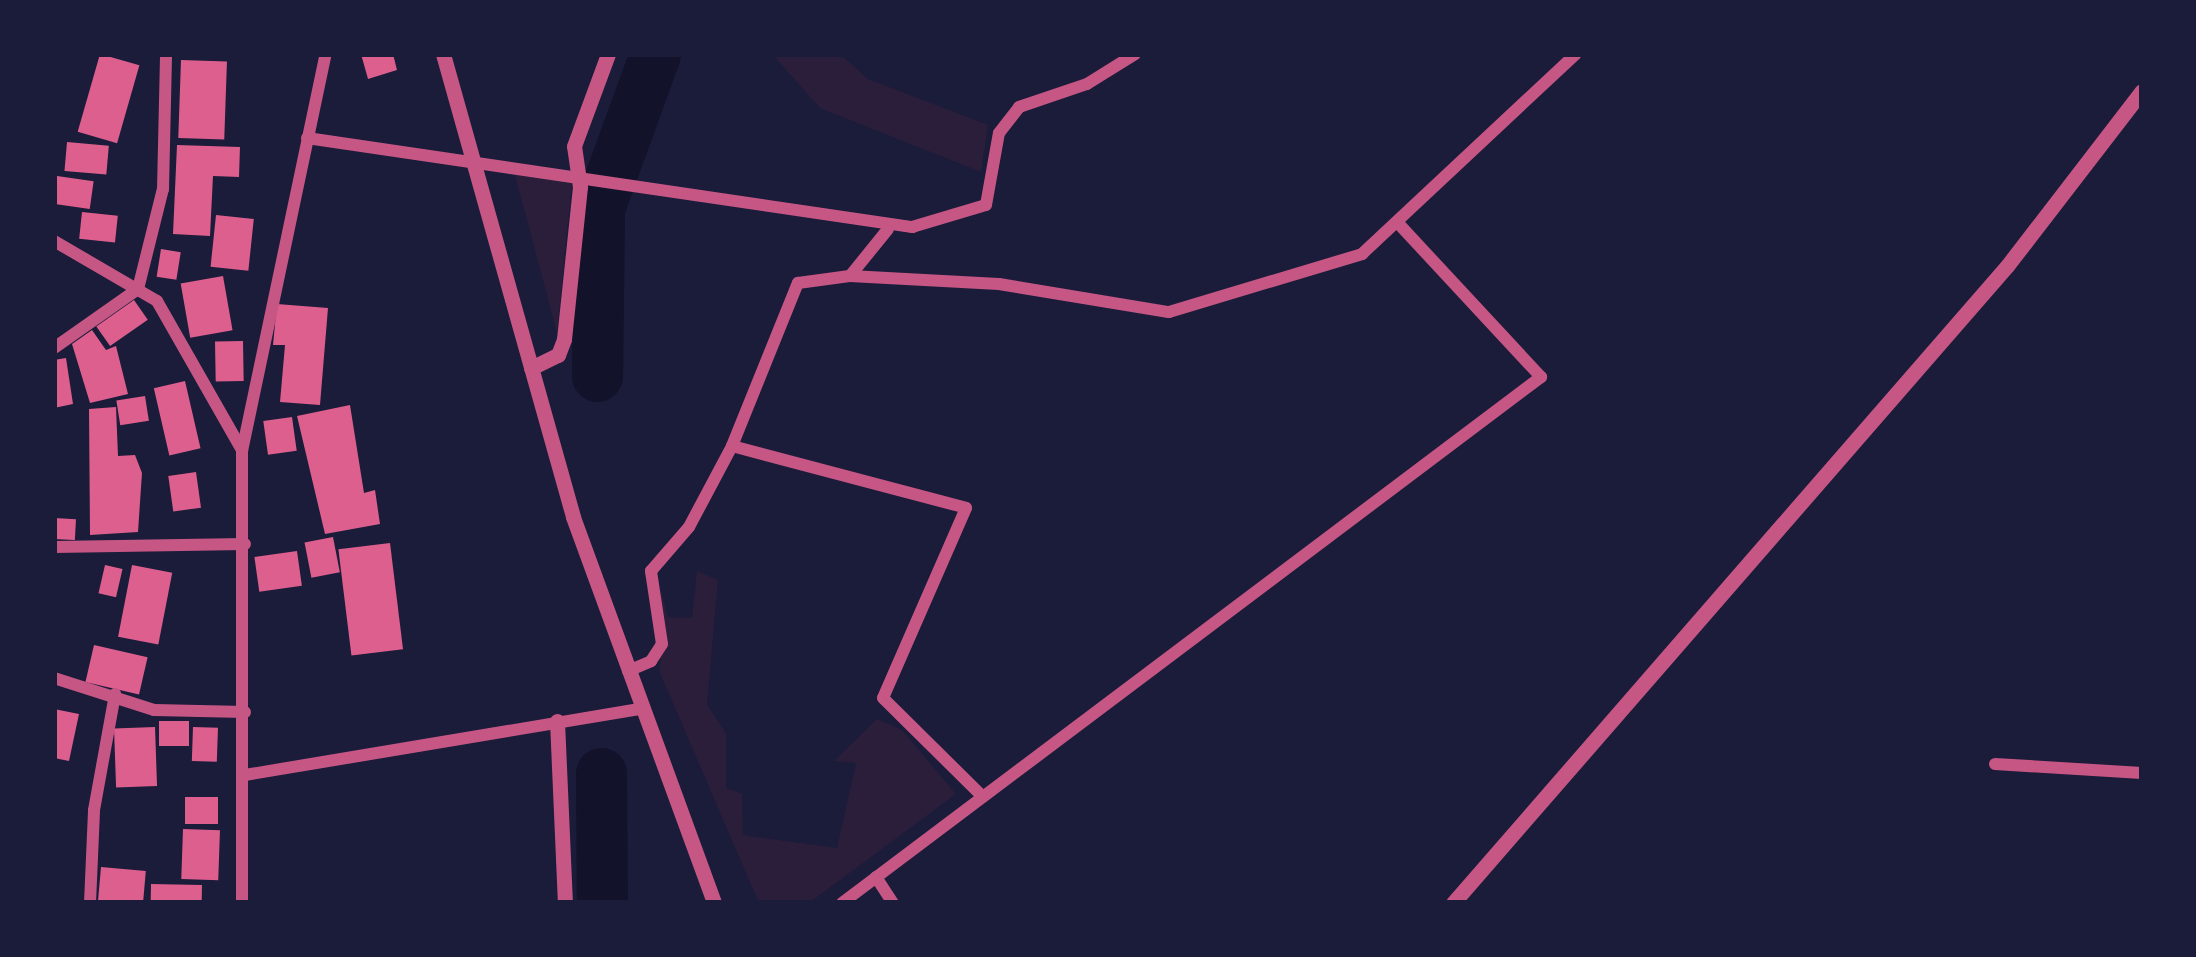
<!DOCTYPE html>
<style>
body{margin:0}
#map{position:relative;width:2196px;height:957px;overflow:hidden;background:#1b1b3a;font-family:"Titillium Web",sans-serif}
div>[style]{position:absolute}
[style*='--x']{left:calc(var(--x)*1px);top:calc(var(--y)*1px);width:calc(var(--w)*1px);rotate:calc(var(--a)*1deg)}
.green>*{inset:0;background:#2a1e3b}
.river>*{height:51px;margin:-25.5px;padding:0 25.5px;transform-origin:25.5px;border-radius:25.5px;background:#12122b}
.building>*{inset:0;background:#dd5f8e;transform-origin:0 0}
.minor>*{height:12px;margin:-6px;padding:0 6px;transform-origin:6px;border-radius:6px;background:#c65784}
.tertiary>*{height:15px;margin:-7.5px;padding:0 7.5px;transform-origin:7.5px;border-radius:7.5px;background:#c65784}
span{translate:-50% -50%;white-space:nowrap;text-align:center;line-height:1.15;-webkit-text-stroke:9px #1b1b3a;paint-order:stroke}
.frame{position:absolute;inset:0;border:57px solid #1b1b3a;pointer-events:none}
</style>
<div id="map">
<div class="green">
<div style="clip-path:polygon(772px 54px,840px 54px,868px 79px,988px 125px,981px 172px,820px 108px)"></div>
<div style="clip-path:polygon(515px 175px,572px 182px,557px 333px)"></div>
<div style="clip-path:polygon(697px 571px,718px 580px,707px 705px,726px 733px,726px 788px,742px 794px,743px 835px,837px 848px,856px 763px,834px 761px,877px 719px,902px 730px,956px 794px,809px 903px,759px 903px,660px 673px,661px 590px,668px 617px,692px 618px)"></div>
</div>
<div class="river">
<div style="--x:597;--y:376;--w:168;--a:-89.3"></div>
<div style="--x:599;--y:208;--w:164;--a:-70"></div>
<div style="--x:601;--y:773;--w:130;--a:89.6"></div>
</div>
<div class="building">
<div style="left:100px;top:54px;width:41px;height:81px;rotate:16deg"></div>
<div style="clip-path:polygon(361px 54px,393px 54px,397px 70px,368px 79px)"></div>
<div style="left:181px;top:60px;width:46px;height:78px;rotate:2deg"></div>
<div style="left:67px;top:142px;width:42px;height:29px;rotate:5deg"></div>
<div style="clip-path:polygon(177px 145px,240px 147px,239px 177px,213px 176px,210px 236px,173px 234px)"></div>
<div style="left:57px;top:176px;width:37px;height:28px;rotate:8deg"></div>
<div style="left:82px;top:212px;width:36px;height:27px;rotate:6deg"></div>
<div style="left:216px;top:215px;width:38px;height:52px;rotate:6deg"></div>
<div style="left:161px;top:249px;width:20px;height:28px;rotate:9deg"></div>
<div style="left:223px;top:276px;width:55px;height:43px;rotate:80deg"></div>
<div style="left:134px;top:300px;width:24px;height:46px;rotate:55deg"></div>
<div style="clip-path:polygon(277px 304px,328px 308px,320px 405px,280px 402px,285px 345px,273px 345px)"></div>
<div style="clip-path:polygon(92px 330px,106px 350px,116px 346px,128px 394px,90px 403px,72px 344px)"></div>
<div style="left:243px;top:341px;width:40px;height:28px;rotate:89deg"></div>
<div style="clip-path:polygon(66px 358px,73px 404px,54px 408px,54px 360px)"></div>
<div style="left:185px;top:381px;width:69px;height:32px;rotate:77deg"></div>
<div style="left:145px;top:396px;width:25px;height:29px;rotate:81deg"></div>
<div style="clip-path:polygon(350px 405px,364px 493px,375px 490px,380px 524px,325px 534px,297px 416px)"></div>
<div style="clip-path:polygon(116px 407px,118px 456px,135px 455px,142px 473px,138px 532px,90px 535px,89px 409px)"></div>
<div style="left:292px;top:417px;width:34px;height:29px;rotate:82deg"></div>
<div style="left:196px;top:472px;width:36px;height:28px;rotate:82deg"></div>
<div style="left:54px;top:518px;width:22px;height:21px;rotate:3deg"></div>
<div style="left:333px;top:537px;width:36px;height:29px;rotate:79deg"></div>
<div style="left:390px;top:543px;width:107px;height:52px;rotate:83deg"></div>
<div style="left:297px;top:551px;width:35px;height:43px;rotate:82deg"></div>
<div style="left:105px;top:565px;width:18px;height:29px;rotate:13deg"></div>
<div style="left:132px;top:565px;width:41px;height:73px;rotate:11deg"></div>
<div style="left:94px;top:645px;width:55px;height:38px;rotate:13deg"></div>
<div style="clip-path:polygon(54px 709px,79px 714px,69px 761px,54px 758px)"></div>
<div style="left:189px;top:721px;width:25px;height:30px;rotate:90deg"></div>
<div style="left:155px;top:727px;width:59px;height:41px;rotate:88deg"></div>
<div style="left:193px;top:727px;width:25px;height:34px;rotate:2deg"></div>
<div style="left:185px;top:797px;width:33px;height:27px"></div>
<div style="left:183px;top:829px;width:37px;height:50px;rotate:2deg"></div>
<div style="left:101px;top:867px;width:45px;height:36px;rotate:5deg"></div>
<div style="left:151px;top:884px;width:51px;height:19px;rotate:1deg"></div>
</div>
<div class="minor">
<div style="--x:307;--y:138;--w:612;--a:8.37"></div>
<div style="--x:912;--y:227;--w:77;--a:-16.6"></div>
<div style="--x:986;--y:205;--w:73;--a:-79.8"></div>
<div style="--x:999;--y:133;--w:33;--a:-52"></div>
<div style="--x:1019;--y:107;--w:72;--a:-18.7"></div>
<div style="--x:1087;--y:84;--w:57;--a:-32"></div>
<div style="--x:54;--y:241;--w:119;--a:30.2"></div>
<div style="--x:157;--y:301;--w:172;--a:60.3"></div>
<div style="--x:850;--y:276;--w:60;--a:-51"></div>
<div style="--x:54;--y:348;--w:103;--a:-35.1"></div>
<div style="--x:138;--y:289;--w:103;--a:-76"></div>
<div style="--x:163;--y:189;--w:135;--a:-88.7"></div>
<div style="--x:732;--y:446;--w:242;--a:14.8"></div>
<div style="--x:966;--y:508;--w:207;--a:113.6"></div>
<div style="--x:883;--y:698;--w:139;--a:44.7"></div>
<div style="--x:54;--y:547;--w:191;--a:-0.9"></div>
<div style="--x:628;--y:671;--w:25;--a:-23"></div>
<div style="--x:651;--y:661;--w:20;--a:-57"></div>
<div style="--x:662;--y:644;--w:74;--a:-98.6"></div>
<div style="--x:651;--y:571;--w:58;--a:-49.2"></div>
<div style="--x:689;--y:527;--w:92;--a:-62"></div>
<div style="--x:732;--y:446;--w:176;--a:-68"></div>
<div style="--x:798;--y:283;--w:52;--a:-7.7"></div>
<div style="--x:850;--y:276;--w:149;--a:3.1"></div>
<div style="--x:999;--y:284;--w:172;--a:9.4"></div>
<div style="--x:1169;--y:312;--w:202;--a:-16.7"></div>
<div style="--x:1362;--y:254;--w:293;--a:-43.1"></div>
<div style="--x:54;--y:678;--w:105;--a:17.7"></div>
<div style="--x:154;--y:710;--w:91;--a:1.3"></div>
<div style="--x:1995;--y:764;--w:147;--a:3.5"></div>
<div style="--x:245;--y:775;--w:400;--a:-9.5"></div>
<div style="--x:876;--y:877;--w:31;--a:57"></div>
<div style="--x:90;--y:903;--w:93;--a:-87.5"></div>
<div style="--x:94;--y:810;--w:118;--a:-79.7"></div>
<div style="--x:242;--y:903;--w:452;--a:-90"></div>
<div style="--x:242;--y:451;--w:406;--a:-78.1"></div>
<div style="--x:842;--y:903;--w:875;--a:-36.96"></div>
<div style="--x:1541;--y:377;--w:210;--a:-132.9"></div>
</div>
<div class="tertiary">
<div style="--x:443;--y:54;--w:481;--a:74.3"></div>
<div style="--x:573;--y:517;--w:411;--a:69.9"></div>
<div style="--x:531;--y:368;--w:30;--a:-26"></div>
<div style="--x:558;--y:355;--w:17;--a:-69"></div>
<div style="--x:564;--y:339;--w:153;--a:-84"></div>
<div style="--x:580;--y:187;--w:41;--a:-98.3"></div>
<div style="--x:574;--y:146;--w:98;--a:-69.7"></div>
<div style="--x:557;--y:721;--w:182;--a:87.5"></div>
<div style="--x:1453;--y:903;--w:844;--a:-48.99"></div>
<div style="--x:2007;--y:266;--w:221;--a:-52.4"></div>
</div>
<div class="frame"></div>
</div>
